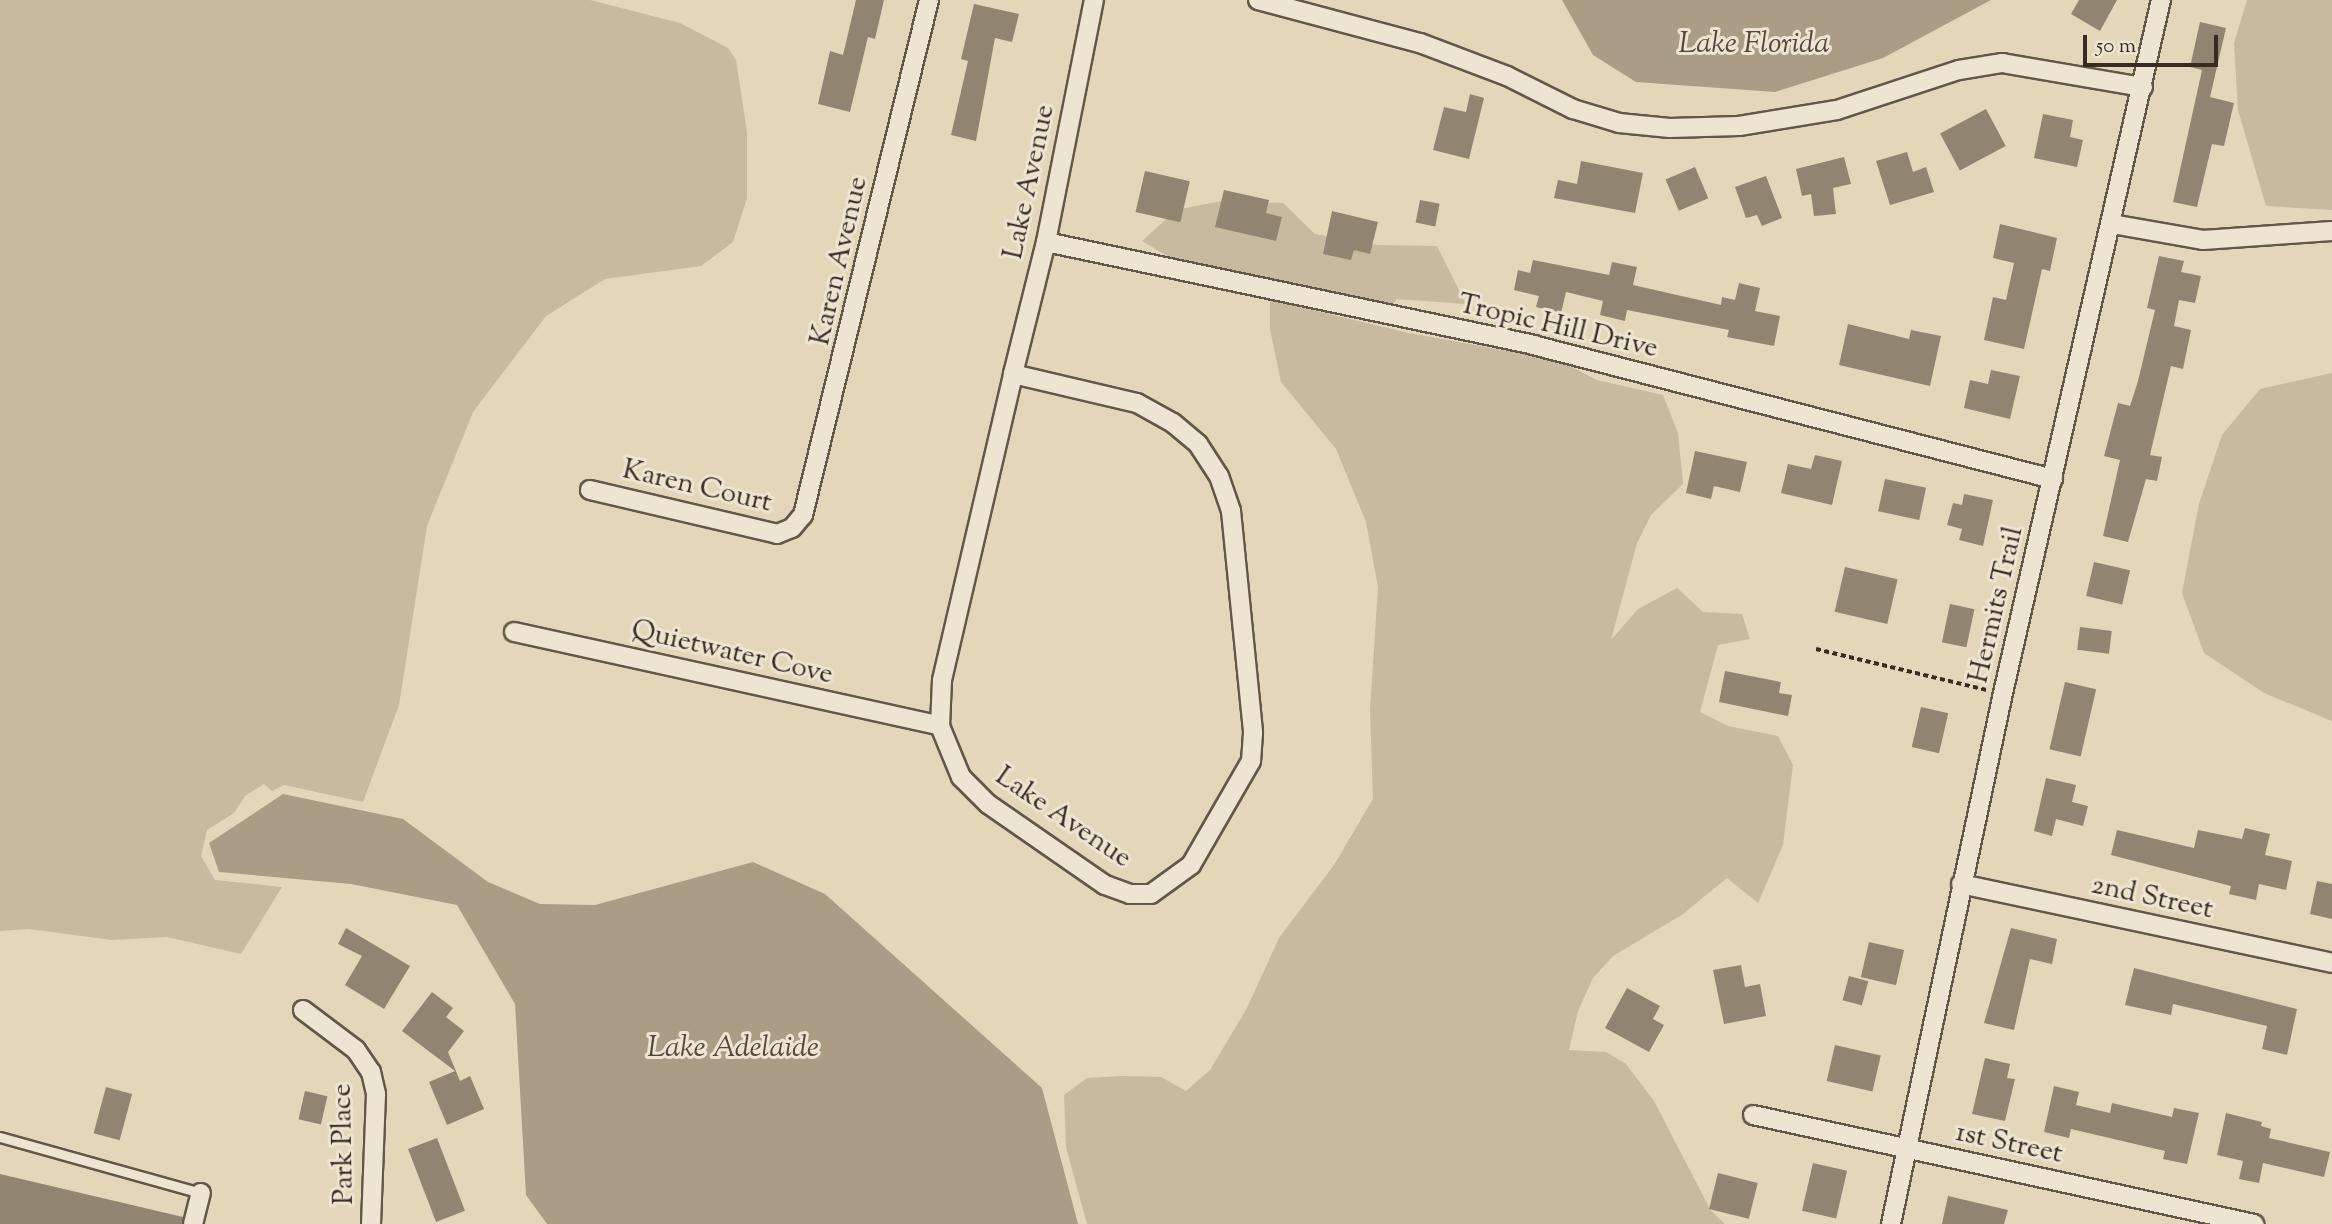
<!DOCTYPE html>
<style>
body{margin:0}
#map{position:relative;width:2332px;height:1224px;overflow:hidden;background:#e3d7b9;font-family:"Sorts Mill Goudy",serif}
div>[style]{position:absolute}
[style*='--x']{left:calc(var(--x)*1px);top:calc(var(--y)*1px);width:calc(var(--w)*1px);rotate:calc(var(--a)*1deg)}
.green>*{inset:0;background:#c6ba9f}
.water>*{inset:0;background:#a99d86}
.building>*{inset:0;background:#908571;transform-origin:0 0}
.path>*{height:3.5px;margin-top:-1.75px;transform-origin:0;background:repeating-linear-gradient(90deg,#372c22 0 5px,transparent 0 8.5px)}
.roads{filter:drop-shadow(2px 0 #625748) drop-shadow(-2px 0 #625748) drop-shadow(0 2px #625748) drop-shadow(0 -2px #625748)}
.lane>*{height:9px;margin:-4.5px;padding:0 4.5px;transform-origin:4.5px;border-radius:4.5px;background:#ede5d2}
.street>*{height:18px;margin:-9px;padding:0 9px;transform-origin:9px;border-radius:9px;background:#ede5d2}
span{translate:-50% -50%;white-space:nowrap;text-align:center;line-height:1.15;-webkit-text-stroke:6px #ede5d2;paint-order:stroke}
.street-label{font-size:28px;color:#372c22}
.water-label{font-size:30px;color:#54483b;font-style:italic}
.scale{position:absolute;left:2083px;top:35px;width:135px;height:32px;box-sizing:border-box;border:4px solid #372c22;border-top:0;padding-left:9px;font-size:21px;line-height:24px;white-space:nowrap;color:#372c22;-webkit-text-stroke:5px #ede5d2;paint-order:stroke}
</style>
<div id="map">
<div class="green">
<div style="clip-path:polygon(0 0,590px 0,680px 23px,728px 48px,736px 60px,747px 132px,747px 198px,733px 242px,701px 266px,605px 279px,546px 316px,473px 412px,427px 526px,399px 705px,363px 802px,284px 785px,272px 791px,264px 784px,245px 796px,234px 813px,207px 830px,201px 856px,215px 880px,282px 887px,241px 954px,167px 937px,112px 940px,29px 929px,0 931px)"></div>
<div style="clip-path:polygon(2247px 0,2332px 0,2332px 210px,2266px 206px,2238px 110px,2234px 43px)"></div>
<div style="clip-path:polygon(1221px 201px,1283px 203px,1315px 234px,1378px 245px,1437px 246px,1466px 304px,1397px 299px,1392px 305px,1169px 257px,1142px 241px,1176px 210px)"></div>
<div style="clip-path:polygon(1270px 300px,1409px 333px,1530px 355px,1568px 365px,1597px 380px,1663px 395px,1678px 433px,1683px 484px,1651px 515px,1637px 543px,1611px 640px,1638px 609px,1677px 588px,1703px 612px,1742px 614px,1750px 639px,1718px 645px,1700px 712px,1728px 726px,1778px 736px,1793px 765px,1783px 845px,1758px 903px,1727px 878px,1683px 914px,1613px 956px,1593px 978px,1578px 1011px,1569px 1050px,1606px 1052px,1626px 1064px,1654px 1101px,1711px 1211px,1725px 1224px,1087px 1224px,1066px 1147px,1064px 1095px,1087px 1078px,1123px 1076px,1161px 1077px,1186px 1091px,1210px 1070px,1247px 1008px,1279px 938px,1334px 865px,1373px 799px,1370px 710px,1378px 587px,1366px 522px,1336px 449px,1281px 382px,1270px 329px)"></div>
<div style="clip-path:polygon(2332px 373px,2332px 721px,2264px 693px,2204px 653px,2182px 593px,2199px 504px,2222px 435px,2260px 389px)"></div>
</div>
<div class="water">
<div style="clip-path:polygon(1562px 0,1991px 0,1883px 58px,1775px 92px,1636px 82px,1593px 55px)"></div>
<div style="clip-path:polygon(283px 794px,403px 819px,488px 882px,540px 904px,595px 905px,753px 862px,825px 894px,1042px 1088px,1078px 1224px,547px 1224px,526px 1195px,515px 1004px,457px 905px,351px 884px,219px 872px,209px 843px)"></div>
</div>
<div class="building">
<div style="clip-path:polygon(856px 0,884px 0,875px 39px,868px 37px,850px 112px,818px 104px,830px 51px,843px 55px)"></div>
<div style="clip-path:polygon(2079px 0,2117px 0,2100px 31px,2071px 14px)"></div>
<div style="clip-path:polygon(974px 4px,1019px 14px,1012px 42px,995px 38px,976px 141px,951px 135px,968px 61px,961px 59px)"></div>
<div style="clip-path:polygon(2200px 22px,2226px 28px,2210px 97px,2234px 103px,2224px 146px,2212px 144px,2197px 207px,2173px 202px,2202px 70px,2190px 67px)"></div>
<div style="clip-path:polygon(1470px 94px,1484px 98px,1469px 159px,1433px 150px,1444px 107px,1466px 112px)"></div>
<div style="left:1986px;top:109px;width:42px;height:52px;rotate:62deg"></div>
<div style="clip-path:polygon(2043px 114px,2073px 120px,2070px 137px,2083px 140px,2077px 167px,2034px 158px)"></div>
<div style="clip-path:polygon(1907px 152px,1913px 172px,1926px 167px,1934px 192px,1890px 205px,1876px 161px)"></div>
<div style="clip-path:polygon(1844px 157px,1851px 184px,1833px 188px,1836px 214px,1814px 216px,1811px 194px,1802px 196px,1796px 169px)"></div>
<div style="clip-path:polygon(1581px 161px,1643px 173px,1635px 213px,1554px 198px,1558px 180px,1577px 184px)"></div>
<div style="left:1695px;top:167px;width:34px;height:32px;rotate:67deg"></div>
<div style="left:1145px;top:171px;width:46px;height:42px;rotate:13deg"></div>
<div style="clip-path:polygon(1766px 176px,1782px 218px,1762px 226px,1757px 215px,1746px 218px,1735px 187px)"></div>
<div style="clip-path:polygon(1224px 190px,1269px 200px,1266px 213px,1282px 217px,1276px 241px,1215px 227px)"></div>
<div style="left:1420px;top:200px;width:20px;height:23px;rotate:11deg"></div>
<div style="clip-path:polygon(1332px 211px,1378px 222px,1370px 254px,1354px 250px,1351px 260px,1323px 254px)"></div>
<div style="clip-path:polygon(2000px 224px,2057px 238px,2050px 271px,2042px 269px,2024px 349px,1984px 340px,1993px 297px,2006px 300px,2014px 263px,1993px 258px)"></div>
<div style="clip-path:polygon(2159px 256px,2184px 261px,2181px 272px,2201px 276px,2195px 303px,2179px 300px,2174px 326px,2191px 330px,2183px 369px,2171px 366px,2150px 455px,2162px 457px,2157px 481px,2146px 479px,2128px 542px,2103px 536px,2120px 460px,2104px 456px,2118px 403px,2130px 406px,2138px 381px,2155px 310px,2147px 308px)"></div>
<div style="clip-path:polygon(1533px 260px,1609px 275px,1612px 262px,1637px 267px,1633px 285px,1721px 305px,1722px 297px,1735px 300px,1739px 283px,1760px 288px,1755px 311px,1780px 316px,1774px 346px,1727px 337px,1729px 330px,1627px 310px,1625px 321px,1600px 315px,1603px 301px,1566px 292px,1561px 313px,1536px 307px,1539px 296px,1514px 290px,1518px 270px,1530px 273px)"></div>
<div style="clip-path:polygon(1848px 324px,1909px 339px,1911px 330px,1941px 336px,1930px 386px,1839px 365px)"></div>
<div style="clip-path:polygon(1991px 370px,2020px 376px,2010px 419px,1964px 408px,1970px 380px,1988px 384px)"></div>
<div style="clip-path:polygon(1695px 451px,1747px 462px,1740px 492px,1714px 486px,1711px 499px,1686px 493px)"></div>
<div style="clip-path:polygon(1815px 455px,1842px 461px,1832px 505px,1781px 493px,1788px 464px,1811px 469px)"></div>
<div style="left:1885px;top:479px;width:42px;height:33px;rotate:12deg"></div>
<div style="clip-path:polygon(1964px 494px,1993px 500px,1983px 546px,1959px 540px,1962px 529px,1947px 525px,1953px 503px,1962px 505px)"></div>
<div style="left:2094px;top:562px;width:37px;height:35px;rotate:13deg"></div>
<div style="left:1845px;top:567px;width:54px;height:46px;rotate:13deg"></div>
<div style="left:1950px;top:604px;width:25px;height:39px;rotate:12deg"></div>
<div style="left:2080px;top:627px;width:32px;height:23px;rotate:7deg"></div>
<div style="clip-path:polygon(1725px 671px,1781px 682px,1779px 693px,1792px 695px,1788px 716px,1719px 702px)"></div>
<div style="left:2065px;top:682px;width:32px;height:69px;rotate:13deg"></div>
<div style="left:1921px;top:707px;width:28px;height:41px;rotate:13deg"></div>
<div style="clip-path:polygon(2046px 778px,2076px 785px,2072px 802px,2088px 806px,2083px 826px,2056px 819px,2052px 836px,2034px 831px)"></div>
<div style="clip-path:polygon(2245px 828px,2270px 834px,2265px 855px,2292px 861px,2286px 890px,2259px 884px,2256px 900px,2229px 894px,2231px 886px,2111px 855px,2117px 830px,2194px 848px,2198px 830px,2242px 839px)"></div>
<div style="clip-path:polygon(2317px 881px,2332px 884px,2332px 919px,2310px 914px)"></div>
<div style="clip-path:polygon(346px 928px,410px 966px,384px 1009px,345px 985px,362px 956px,338px 944px)"></div>
<div style="clip-path:polygon(2011px 928px,2057px 939px,2052px 964px,2030px 959px,2014px 1030px,1984px 1023px)"></div>
<div style="left:1869px;top:942px;width:36px;height:36px;rotate:13deg"></div>
<div style="clip-path:polygon(1741px 965px,1745px 987px,1760px 984px,1766px 1016px,1724px 1024px,1713px 970px)"></div>
<div style="clip-path:polygon(2134px 968px,2297px 1009px,2287px 1055px,2262px 1049px,2267px 1026px,2173px 1004px,2171px 1015px,2125px 1005px)"></div>
<div style="left:1849px;top:976px;width:20px;height:25px;rotate:15deg"></div>
<div style="clip-path:polygon(1627px 988px,1660px 1006px,1653px 1019px,1664px 1025px,1649px 1052px,1605px 1028px)"></div>
<div style="clip-path:polygon(432px 992px,453px 1008px,446px 1017px,464px 1031px,448px 1052px,460px 1081px,470px 1076px,484px 1109px,447px 1125px,429px 1082px,455px 1071px,402px 1031px)"></div>
<div style="left:1835px;top:1045px;width:47px;height:37px;rotate:13deg"></div>
<div style="clip-path:polygon(1985px 1058px,2010px 1064px,2007px 1078px,2015px 1079px,2005px 1121px,1972px 1114px)"></div>
<div style="clip-path:polygon(2054px 1086px,2079px 1092px,2076px 1105px,2110px 1113px,2112px 1103px,2172px 1117px,2174px 1108px,2199px 1113px,2187px 1164px,2163px 1159px,2165px 1151px,2071px 1129px,2069px 1138px,2044px 1132px)"></div>
<div style="left:106px;top:1087px;width:27px;height:48px;rotate:15deg"></div>
<div style="left:305px;top:1091px;width:23px;height:29px;rotate:13deg"></div>
<div style="clip-path:polygon(2226px 1113px,2262px 1122px,2261px 1126px,2271px 1129px,2269px 1138px,2330px 1152px,2324px 1177px,2263px 1163px,2259px 1183px,2239px 1179px,2243px 1161px,2217px 1155px)"></div>
<div style="left:437px;top:1138px;width:78px;height:31px;rotate:69deg"></div>
<div style="left:1813px;top:1163px;width:35px;height:49px;rotate:13deg"></div>
<div style="left:1718px;top:1173px;width:41px;height:37px;rotate:14deg"></div>
<div style="clip-path:polygon(0 1174px,183px 1217px,182px 1224px,0 1224px)"></div>
<div style="clip-path:polygon(1948px 1196px,2008px 1210px,2004px 1224px,1942px 1224px)"></div>
</div>
<div class="path">
<div style="--x:1816;--y:649;--w:176;--a:13.5"></div>
</div>
<div class="roads">
<div class="lane">
<div style="--x:0;--y:1137;--w:209;--a:15.6"></div>
</div>
<div class="street">
<div style="--x:1258;--y:0;--w:168;--a:14.9"></div>
<div style="--x:1420;--y:43;--w:93;--a:20.8"></div>
<div style="--x:1507;--y:76;--w:74;--a:26.6"></div>
<div style="--x:1573;--y:109;--w:48;--a:16.9"></div>
<div style="--x:1619;--y:123;--w:51;--a:5.6"></div>
<div style="--x:1670;--y:128;--w:69;--a:-1.7"></div>
<div style="--x:1739;--y:126;--w:99;--a:-9.3"></div>
<div style="--x:1837;--y:110;--w:128;--a:-18.2"></div>
<div style="--x:1959;--y:70;--w:44;--a:-9.2"></div>
<div style="--x:2002;--y:63;--w:143;--a:9.7"></div>
<div style="--x:2112;--y:224;--w:92;--a:10"></div>
<div style="--x:2203;--y:240;--w:129;--a:-4"></div>
<div style="--x:1046;--y:242;--w:498;--a:11.9"></div>
<div style="--x:1533;--y:345;--w:537;--a:14.45"></div>
<div style="--x:1013;--y:374;--w:127;--a:13.2"></div>
<div style="--x:1137;--y:403;--w:41;--a:29.1"></div>
<div style="--x:1173;--y:423;--w:33;--a:40"></div>
<div style="--x:1198;--y:444;--w:38;--a:57"></div>
<div style="--x:1219;--y:476;--w:37;--a:71"></div>
<div style="--x:1231;--y:511;--w:223;--a:84.3"></div>
<div style="--x:1253;--y:733;--w:28;--a:94"></div>
<div style="--x:1251;--y:761;--w:120;--a:120"></div>
<div style="--x:1191;--y:865;--w:49;--a:144.1"></div>
<div style="--x:1151;--y:894;--w:21;--a:180"></div>
<div style="--x:1130;--y:894;--w:27;--a:-160"></div>
<div style="--x:1105;--y:885;--w:142;--a:-145.3"></div>
<div style="--x:988;--y:804;--w:38;--a:-135"></div>
<div style="--x:961;--y:777;--w:55;--a:-112.4"></div>
<div style="--x:940;--y:726;--w:46;--a:-87.5"></div>
<div style="--x:942;--y:680;--w:314;--a:-76.9"></div>
<div style="--x:1013;--y:374;--w:136;--a:-76"></div>
<div style="--x:1046;--y:242;--w:247;--a:-78.8"></div>
<div style="--x:590;--y:490;--w:192;--a:13.2"></div>
<div style="--x:777;--y:534;--w:16;--a:-22"></div>
<div style="--x:792;--y:528;--w:17;--a:-50"></div>
<div style="--x:803;--y:515;--w:530;--a:-76.25"></div>
<div style="--x:514;--y:632;--w:436;--a:12.4"></div>
<div style="--x:1961;--y:884;--w:379;--a:12"></div>
<div style="--x:303;--y:1010;--w:66;--a:37"></div>
<div style="--x:356;--y:1050;--w:27;--a:56"></div>
<div style="--x:371;--y:1072;--w:23;--a:77"></div>
<div style="--x:376;--y:1094;--w:130;--a:92.2"></div>
<div style="--x:1753;--y:1115;--w:513;--a:12.27"></div>
<div style="--x:193;--y:1224;--w:32;--a:-76"></div>
<div style="--x:1891;--y:1224;--w:543;--a:-78.09"></div>
<div style="--x:2003;--y:693;--w:711;--a:-77.16"></div>
</div>
</div>
<div class="street-label">
<span style="left:1030px;top:182px;rotate:-78deg">Lake Avenue</span>
<span style="left:840px;top:261px;rotate:-77deg">Karen Avenue</span>
<span style="left:1558px;top:327px;rotate:13deg">Tropic Hill Drive</span>
<span style="left:697px;top:487px;rotate:13deg">Karen Court</span>
<span style="left:1997px;top:605px;rotate:-77deg">Hermits Trail</span>
<span style="left:732px;top:653px;rotate:13deg">Quietwater Cove</span>
<span style="left:1063px;top:818px;rotate:34deg">Lake Avenue</span>
<span style="left:2152px;top:898px;rotate:12deg">2nd Street</span>
<span style="left:344px;top:1144px;rotate:-91deg">Park Place</span>
<span style="left:2009px;top:1144px;rotate:12deg">1st Street</span>
</div>
<div class="water-label">
<span style="left:1754px;top:45px">Lake Florida</span>
<span style="left:733px;top:1049px">Lake Adelaide</span>
</div>
<div class="scale">50 m</div>
</div>
